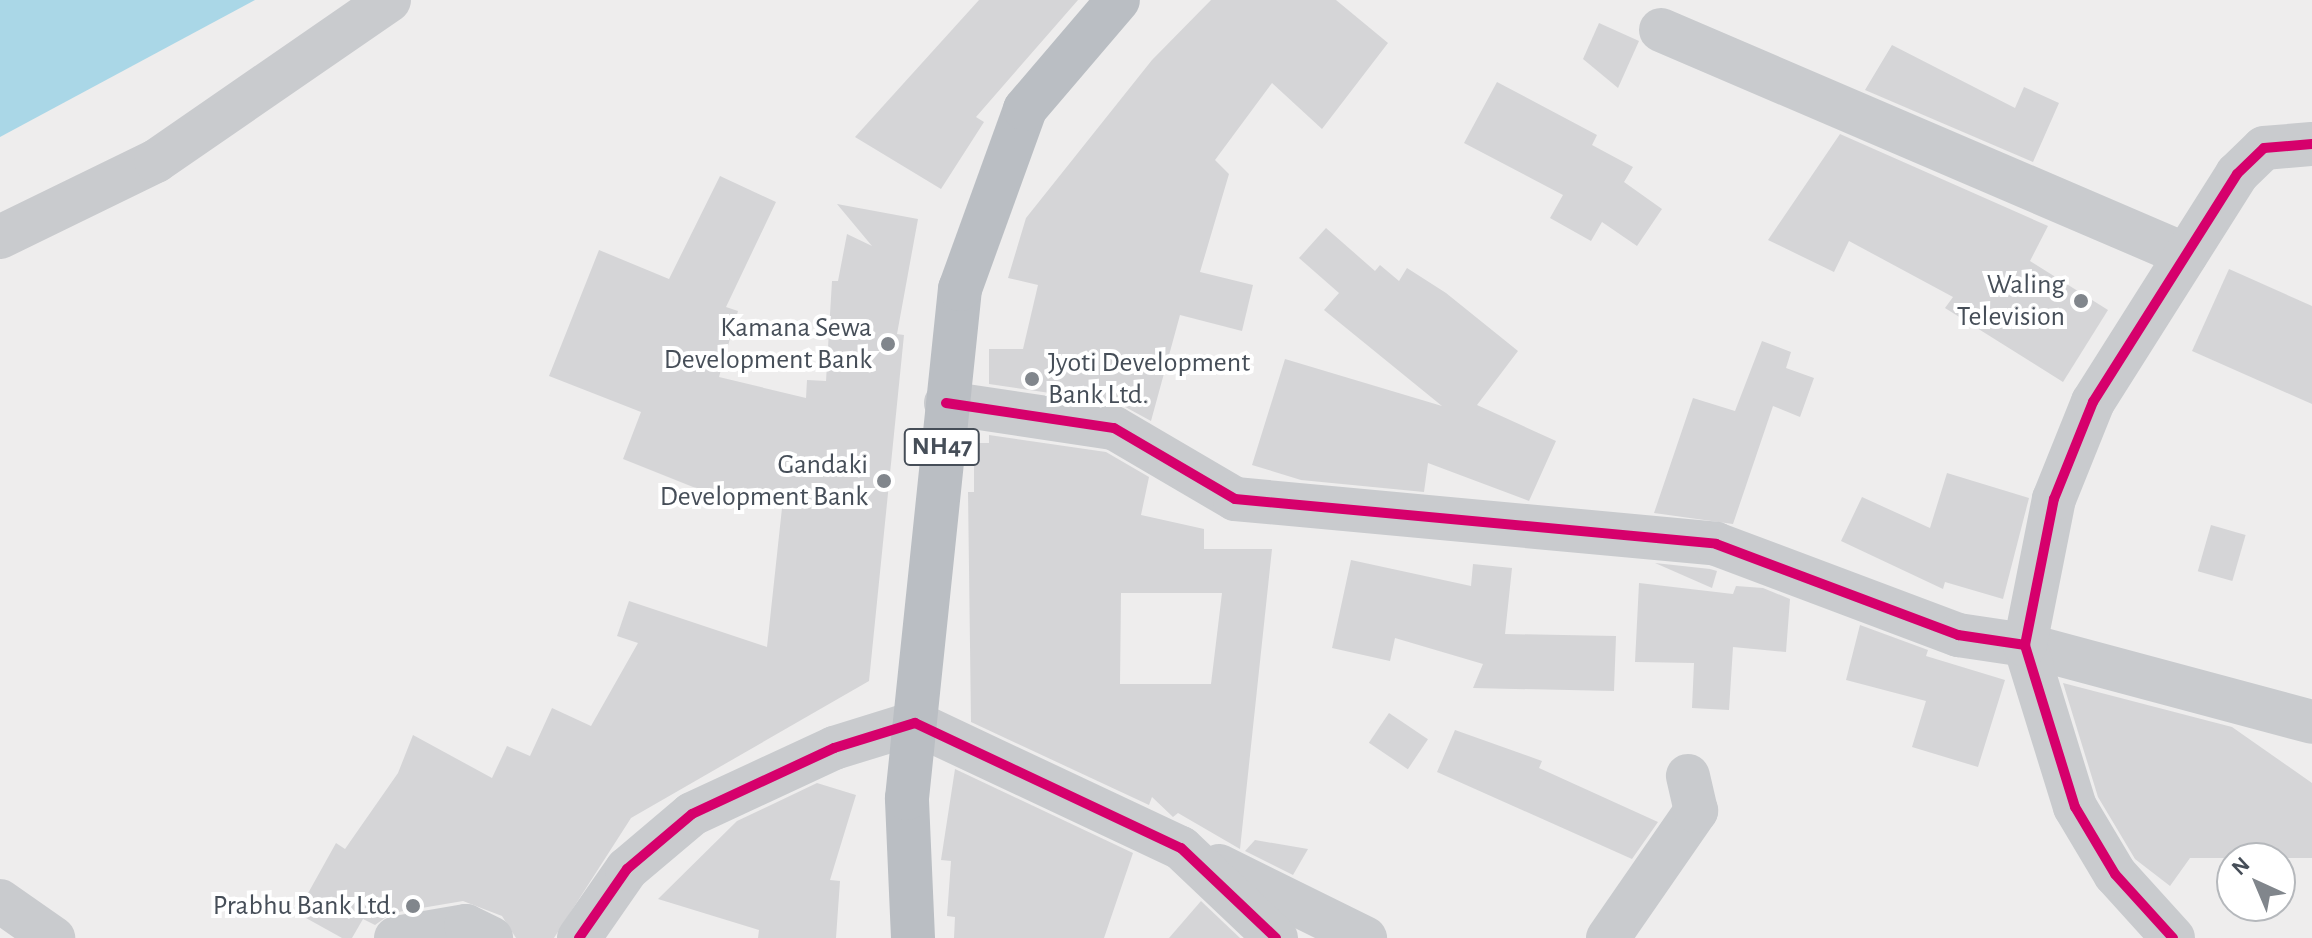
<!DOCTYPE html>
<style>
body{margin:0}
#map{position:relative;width:2312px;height:938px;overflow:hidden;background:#eeeded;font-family:"Alegreya Sans",sans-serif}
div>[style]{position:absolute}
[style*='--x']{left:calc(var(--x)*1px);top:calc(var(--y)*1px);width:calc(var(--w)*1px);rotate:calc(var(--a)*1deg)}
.water>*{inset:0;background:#aad7e7}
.building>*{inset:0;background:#d5d5d7;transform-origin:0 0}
.minor>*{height:44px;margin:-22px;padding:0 22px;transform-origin:22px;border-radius:22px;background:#c9cbce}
.highway>*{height:44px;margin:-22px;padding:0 22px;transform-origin:22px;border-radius:22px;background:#babec3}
.cycleway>*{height:10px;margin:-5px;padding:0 5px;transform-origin:5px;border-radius:5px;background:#d6006c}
.dots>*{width:22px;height:22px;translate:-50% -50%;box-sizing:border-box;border:4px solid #fff;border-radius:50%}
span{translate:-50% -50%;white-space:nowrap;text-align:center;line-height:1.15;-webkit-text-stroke:8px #fff;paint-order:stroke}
.shield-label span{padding:2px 6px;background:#fff;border:2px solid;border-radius:6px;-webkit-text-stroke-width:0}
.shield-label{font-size:26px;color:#464e58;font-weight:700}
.poi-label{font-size:28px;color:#464e58}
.right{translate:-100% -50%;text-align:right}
.left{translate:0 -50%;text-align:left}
.north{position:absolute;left:2216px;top:842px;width:80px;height:80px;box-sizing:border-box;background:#fff;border:2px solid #b5b8bc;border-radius:50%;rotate:316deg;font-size:22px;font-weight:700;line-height:32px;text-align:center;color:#464e58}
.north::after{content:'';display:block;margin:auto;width:28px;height:36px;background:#81868c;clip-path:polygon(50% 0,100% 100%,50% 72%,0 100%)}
</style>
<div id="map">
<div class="water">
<div style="clip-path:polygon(0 0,255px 0,0 137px)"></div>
</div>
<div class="building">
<div style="clip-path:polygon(979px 0,1078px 0,976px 117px,984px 122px,941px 189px,855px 137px)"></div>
<div style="clip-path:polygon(1211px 0,1336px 0,1388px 43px,1322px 129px,1272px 83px,1215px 160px,1229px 174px,1200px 272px,1253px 285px,1242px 331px,1180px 315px,1151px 421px,1118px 403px,989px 384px,989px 349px,1023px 349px,1038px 285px,1008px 278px,1026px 218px,1152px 60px)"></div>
<div style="clip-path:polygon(1599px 23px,1639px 41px,1618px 88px,1583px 59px)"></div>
<div style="clip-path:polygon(1892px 45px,2015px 108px,2024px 87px,2059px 103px,2033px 162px,1865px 90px)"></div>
<div style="clip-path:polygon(1497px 82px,1597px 135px,1592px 145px,1633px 167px,1624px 182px,1662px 209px,1637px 246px,1602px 222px,1591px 241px,1550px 218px,1563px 195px,1464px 143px)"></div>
<div style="clip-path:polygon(1840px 134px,2048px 226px,2030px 261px,2108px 310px,2063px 382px,1945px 308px,1953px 297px,1849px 241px,1834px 272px,1768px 240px)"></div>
<div style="clip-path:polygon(720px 176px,776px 202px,726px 307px,738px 311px,719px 377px,806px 398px,807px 380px,826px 381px,832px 281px,838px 281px,847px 234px,872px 246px,837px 204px,918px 219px,897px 334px,904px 335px,869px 681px,631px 818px,554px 938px,516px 938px,502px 916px,463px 901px,392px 913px,375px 925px,363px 919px,352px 938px,342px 938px,297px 913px,336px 843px,345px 849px,398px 773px,413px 735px,492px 778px,507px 746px,530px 756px,552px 708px,591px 726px,638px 643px,617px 636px,629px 601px,767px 647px,782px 508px,693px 487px,623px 459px,641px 412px,549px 376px,599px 250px,669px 279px)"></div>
<div style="clip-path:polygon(1326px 228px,1375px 271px,1380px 265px,1399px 281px,1407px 268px,1446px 293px,1518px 351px,1477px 405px,1556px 441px,1529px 501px,1428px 463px,1424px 492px,1301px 480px,1252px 465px,1285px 359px,1442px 406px,1324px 310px,1339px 293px,1299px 258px)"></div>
<div style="clip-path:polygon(2229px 269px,2312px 306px,2312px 404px,2192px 351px)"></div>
<div style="clip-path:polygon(1762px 341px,1791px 352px,1786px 368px,1814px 378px,1800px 417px,1773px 406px,1733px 524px,1654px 513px,1693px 398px,1735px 411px)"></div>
<div style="clip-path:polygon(evenodd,989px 435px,1106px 452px,1149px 477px,1141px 515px,1204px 529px,1204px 549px,1272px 549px,1240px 849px,1178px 813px,1173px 817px,1152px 797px,1149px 805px,971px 722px,968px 492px,974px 492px,974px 443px,989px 443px,989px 435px,1121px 593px,1222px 593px,1211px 684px,1120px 684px,1121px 593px)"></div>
<div style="clip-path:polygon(1947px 473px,2029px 498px,2003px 599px,1945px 582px,1943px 589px,1841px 541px,1862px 497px,1930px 528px)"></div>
<div style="left:2211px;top:525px;width:36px;height:48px;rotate:16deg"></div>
<div style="clip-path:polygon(1351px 560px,1471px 586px,1473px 564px,1512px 568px,1505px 634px,1616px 636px,1614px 691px,1473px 688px,1483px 664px,1395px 638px,1390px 661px,1332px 648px)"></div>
<div style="clip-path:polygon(1655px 563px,1710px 569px,1717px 571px,1712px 588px)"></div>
<div style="clip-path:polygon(1639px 583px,1733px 594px,1736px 586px,1763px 588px,1790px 599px,1786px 652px,1733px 647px,1729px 710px,1692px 708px,1694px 663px,1635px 662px)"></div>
<div style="clip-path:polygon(1860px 625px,1928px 650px,1926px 656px,2005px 680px,1978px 767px,1912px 747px,1926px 701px,1846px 680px)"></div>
<div style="clip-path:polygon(2063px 683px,2232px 727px,2312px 783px,2312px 858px,2190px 858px,2170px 886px,2135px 859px,2098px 797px)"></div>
<div style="left:1389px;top:713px;width:47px;height:36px;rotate:34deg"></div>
<div style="clip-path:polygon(1455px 730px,1542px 761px,1539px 768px,1658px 822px,1632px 859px,1437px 772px)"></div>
<div style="clip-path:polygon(955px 769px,1133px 853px,1104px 938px,954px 938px,955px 917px,947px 916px,951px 861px,941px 860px)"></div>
<div style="clip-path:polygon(817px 783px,856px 795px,830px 880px,840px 881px,836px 938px,758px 938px,759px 930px,658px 899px,737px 821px)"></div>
<div style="clip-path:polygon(1255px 840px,1308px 849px,1293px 875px,1245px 851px)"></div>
<div style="clip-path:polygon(1201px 901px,1240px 938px,1169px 938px)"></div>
</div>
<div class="minor">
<div style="--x:1661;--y:30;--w:571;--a:23.2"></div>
<div style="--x:0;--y:237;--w:174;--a:-26"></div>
<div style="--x:156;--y:161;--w:283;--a:-34.6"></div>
<div style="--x:946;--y:403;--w:170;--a:8.5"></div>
<div style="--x:1114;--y:428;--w:140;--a:30.4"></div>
<div style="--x:1235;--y:499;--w:483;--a:5.3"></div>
<div style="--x:1716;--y:544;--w:259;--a:20.6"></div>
<div style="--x:1958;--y:635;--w:68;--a:8.5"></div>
<div style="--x:2025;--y:645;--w:297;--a:15"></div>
<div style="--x:1219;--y:866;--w:163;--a:26.3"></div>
<div style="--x:0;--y:901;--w:65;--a:34.9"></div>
<div style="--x:396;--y:938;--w:71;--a:-9.7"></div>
<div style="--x:466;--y:926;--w:28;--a:26"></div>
<div style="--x:579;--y:938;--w:84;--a:-55.2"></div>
<div style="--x:627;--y:869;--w:85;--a:-40.2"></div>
<div style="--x:692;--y:814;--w:157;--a:-24.9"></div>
<div style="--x:834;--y:748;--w:85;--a:-17.2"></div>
<div style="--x:915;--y:723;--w:294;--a:25.2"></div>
<div style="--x:1181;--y:848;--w:131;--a:43.5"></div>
<div style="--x:1608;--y:938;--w:155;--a:-55.3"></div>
<div style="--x:1696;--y:811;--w:36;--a:-103"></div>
<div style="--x:2173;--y:938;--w:86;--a:-132.2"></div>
<div style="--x:2115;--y:874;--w:78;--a:-120.8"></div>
<div style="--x:2075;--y:807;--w:170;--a:-107.2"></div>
<div style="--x:2025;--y:645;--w:149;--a:-78.8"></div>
<div style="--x:2054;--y:499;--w:105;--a:-68.1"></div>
<div style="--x:2093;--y:402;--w:270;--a:-57.7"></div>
<div style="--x:2237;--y:174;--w:37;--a:-44"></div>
<div style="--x:2264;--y:148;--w:48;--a:-4.8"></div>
</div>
<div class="highway">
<div style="--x:913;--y:938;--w:140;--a:-92.5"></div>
<div style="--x:907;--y:798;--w:512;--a:-84.06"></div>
<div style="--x:960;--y:289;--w:191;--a:-70.1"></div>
<div style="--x:1025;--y:109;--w:143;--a:-49.5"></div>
</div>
<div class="cycleway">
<div style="--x:946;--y:403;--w:170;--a:8.5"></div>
<div style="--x:1114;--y:428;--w:140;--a:30.4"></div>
<div style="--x:1235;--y:499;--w:483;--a:5.3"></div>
<div style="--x:1716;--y:544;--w:259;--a:20.6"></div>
<div style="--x:1958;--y:635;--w:68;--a:8.5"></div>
<div style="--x:579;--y:938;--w:84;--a:-55.2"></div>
<div style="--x:627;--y:869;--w:85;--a:-40.2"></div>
<div style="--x:692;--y:814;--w:157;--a:-24.9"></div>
<div style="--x:834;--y:748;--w:85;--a:-17.2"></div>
<div style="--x:915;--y:723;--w:294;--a:25.2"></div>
<div style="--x:1181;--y:848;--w:131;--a:43.5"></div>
<div style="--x:2173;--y:938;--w:86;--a:-132.2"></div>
<div style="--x:2115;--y:874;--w:78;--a:-120.8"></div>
<div style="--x:2075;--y:807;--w:170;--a:-107.2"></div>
<div style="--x:2025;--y:645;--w:149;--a:-78.8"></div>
<div style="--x:2054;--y:499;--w:105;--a:-68.1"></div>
<div style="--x:2093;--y:402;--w:270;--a:-57.7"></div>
<div style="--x:2237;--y:174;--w:37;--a:-44"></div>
<div style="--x:2264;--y:148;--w:48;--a:-4.8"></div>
</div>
<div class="dots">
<div style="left:2081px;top:301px;background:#81868c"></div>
<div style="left:888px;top:344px;background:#81868c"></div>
<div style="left:1032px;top:379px;background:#81868c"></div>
<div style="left:884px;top:481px;background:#81868c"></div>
<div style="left:413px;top:906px;background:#81868c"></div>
</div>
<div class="shield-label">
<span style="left:942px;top:447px">NH47</span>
</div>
<div class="poi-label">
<span class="right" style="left:2065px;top:301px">Waling<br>Television</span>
<span class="right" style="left:872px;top:344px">Kamana Sewa<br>Development Bank</span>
<span class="left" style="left:1048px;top:379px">Jyoti Development<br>Bank Ltd.</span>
<span class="right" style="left:868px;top:481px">Gandaki<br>Development Bank</span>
<span class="right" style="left:397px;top:906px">Prabhu Bank Ltd.</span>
</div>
<div class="north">N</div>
</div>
